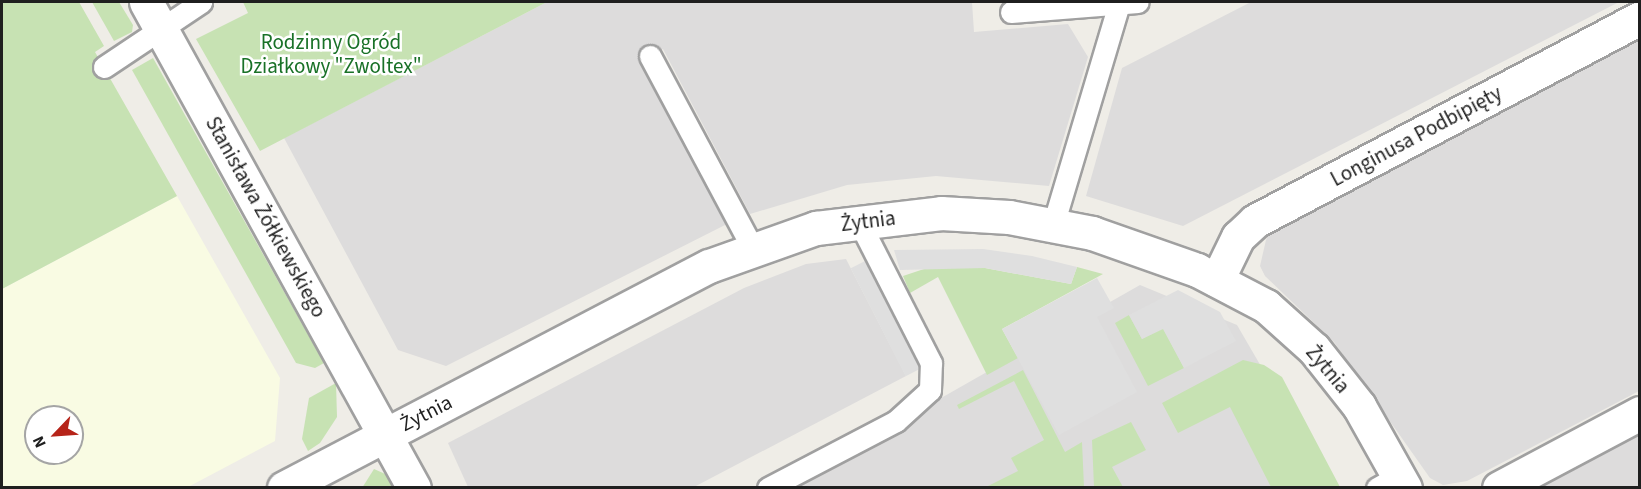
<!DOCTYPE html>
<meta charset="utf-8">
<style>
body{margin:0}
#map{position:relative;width:1641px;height:489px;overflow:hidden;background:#efede7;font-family:"Source Sans 3",sans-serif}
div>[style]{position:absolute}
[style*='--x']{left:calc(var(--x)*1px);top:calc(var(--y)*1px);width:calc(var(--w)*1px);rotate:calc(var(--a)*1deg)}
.residential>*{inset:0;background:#dddcdc}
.education>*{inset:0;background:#f9fbe3}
.grass>*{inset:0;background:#c7e2b3}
.parking>*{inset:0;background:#dfdfdf;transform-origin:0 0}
.roads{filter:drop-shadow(2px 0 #a0a0a0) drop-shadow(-2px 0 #a0a0a0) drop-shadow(0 2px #a0a0a0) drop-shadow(0 -2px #a0a0a0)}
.lane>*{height:21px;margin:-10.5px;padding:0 10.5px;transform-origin:10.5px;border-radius:10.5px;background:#fff}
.street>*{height:33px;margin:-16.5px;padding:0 16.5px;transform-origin:16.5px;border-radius:16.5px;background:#fff}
span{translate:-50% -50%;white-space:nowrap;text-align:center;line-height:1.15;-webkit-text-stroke:5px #fff;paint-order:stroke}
.park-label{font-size:21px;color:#197127}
.street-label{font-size:21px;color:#1f1f1f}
.frame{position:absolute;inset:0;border:3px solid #1f1f1f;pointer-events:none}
.north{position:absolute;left:24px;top:405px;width:60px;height:60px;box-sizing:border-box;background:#fff;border:2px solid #a5a5a5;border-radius:50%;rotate:245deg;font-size:16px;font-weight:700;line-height:24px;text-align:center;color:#1f1f1f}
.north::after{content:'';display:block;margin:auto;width:21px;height:27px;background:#b62419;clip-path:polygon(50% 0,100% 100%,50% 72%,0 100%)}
</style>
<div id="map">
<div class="residential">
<div style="clip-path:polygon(547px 2px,972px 2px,974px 32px,1068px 24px,1088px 57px,1049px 186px,936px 176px,847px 185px,750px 214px,663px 49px,642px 61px,727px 224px,446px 366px,398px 350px,284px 138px)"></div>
<div style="clip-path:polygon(1251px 2px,1619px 2px,1183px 226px,1086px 196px,1122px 68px)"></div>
<div style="clip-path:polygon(1639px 37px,1639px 391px,1467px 481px,1443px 485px,1430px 478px,1334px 342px,1265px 276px,1260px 266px,1266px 240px,1271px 229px)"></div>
<div style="clip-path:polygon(846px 259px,906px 376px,694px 487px,468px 487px,448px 443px,744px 288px,806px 264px)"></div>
<div style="clip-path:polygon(1140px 285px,1237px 325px,1331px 487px,783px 488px)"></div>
<div style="clip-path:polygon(1639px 435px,1639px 487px,1541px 487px)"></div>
</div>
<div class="education">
<div style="clip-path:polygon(evenodd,177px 196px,280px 378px,275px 441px,188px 487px,2px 488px,2px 289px,177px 196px,36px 417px,72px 417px,72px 453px,36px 453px,36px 417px)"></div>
</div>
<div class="grass">
<div style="clip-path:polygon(2px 2px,79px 2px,104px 46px,95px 52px,177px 196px,2px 289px)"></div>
<div style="clip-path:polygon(92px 2px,119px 2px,133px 25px,132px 32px,114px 41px)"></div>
<div style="clip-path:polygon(243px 2px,547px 2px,260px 151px,196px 39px,248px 13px)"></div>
<div style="clip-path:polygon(153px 58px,324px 363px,315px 368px,296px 363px,132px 70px)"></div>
<div style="clip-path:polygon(1077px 267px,1103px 274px,1002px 329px,1018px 358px,987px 375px,938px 277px,910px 293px,903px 276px,927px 268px,985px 268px,1071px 284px)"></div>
<div style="clip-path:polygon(1129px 315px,1142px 339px,1163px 328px,1184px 368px,1148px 386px,1115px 323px)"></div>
<div style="clip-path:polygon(1243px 360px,1264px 365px,1282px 377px,1340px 487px,1271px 487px,1230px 407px,1178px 433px,1162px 403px)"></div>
<div style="clip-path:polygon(1023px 370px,1065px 452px,1082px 442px,1084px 487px,986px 487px,1018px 471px,1011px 458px,1044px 440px,1014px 381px,959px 409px,957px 405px)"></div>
<div style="clip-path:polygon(336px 383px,337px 417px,320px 443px,308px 451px,302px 439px,309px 398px)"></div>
<div style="clip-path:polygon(1131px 422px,1146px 450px,1112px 467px,1123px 487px,1094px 487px,1092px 440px)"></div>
<div style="clip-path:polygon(374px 469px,392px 477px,398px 488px,362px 488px)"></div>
</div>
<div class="parking">
<div style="clip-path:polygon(983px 249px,1032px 256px,1077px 267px,1071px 284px,985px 268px,900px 270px,894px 250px)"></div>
<div style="left:873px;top:257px;width:121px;height:25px;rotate:63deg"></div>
<div style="clip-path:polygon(1097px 278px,1114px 308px,1097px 317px,1137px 392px,1059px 435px,1002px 329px)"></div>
<div style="clip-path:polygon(1178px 290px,1220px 312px,1236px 341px,1184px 368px,1163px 329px,1142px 339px,1129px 315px)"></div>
</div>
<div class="roads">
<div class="lane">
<div style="--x:1011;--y:12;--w:127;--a:-4.5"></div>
<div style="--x:650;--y:56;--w:219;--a:61.9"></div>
<div style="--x:104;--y:67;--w:117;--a:-33.8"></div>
<div style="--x:1053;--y:225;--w:232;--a:-73.4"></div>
<div style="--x:768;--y:488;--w:144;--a:-27.6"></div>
<div style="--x:896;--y:421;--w:46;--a:-42.4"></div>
<div style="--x:930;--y:390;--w:27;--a:-88"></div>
<div style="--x:931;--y:363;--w:161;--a:-117"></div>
<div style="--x:1377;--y:488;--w:25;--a:-29"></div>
</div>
<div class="street">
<div style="--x:146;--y:2;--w:555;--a:61.13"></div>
<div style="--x:1217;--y:280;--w:48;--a:-64"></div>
<div style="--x:1238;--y:237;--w:23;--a:-43"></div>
<div style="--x:1255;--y:221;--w:435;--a:-27.8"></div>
<div style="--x:284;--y:488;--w:479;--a:-27.6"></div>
<div style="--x:709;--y:266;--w:114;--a:-19.6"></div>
<div style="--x:816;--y:228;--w:126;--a:-6.8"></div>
<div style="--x:941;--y:213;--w:68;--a:3.4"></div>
<div style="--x:1009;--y:217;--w:85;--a:10.9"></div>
<div style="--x:1092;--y:233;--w:111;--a:19.4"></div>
<div style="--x:1197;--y:270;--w:78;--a:27.6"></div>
<div style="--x:1266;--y:306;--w:64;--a:41.9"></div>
<div style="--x:1314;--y:349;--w:73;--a:51.7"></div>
<div style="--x:1359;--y:406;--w:94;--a:60.7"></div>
<div style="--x:1499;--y:488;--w:160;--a:-28"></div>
</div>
</div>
<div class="park-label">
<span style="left:331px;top:54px">Rodzinny Ogród<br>Działkowy "Zwoltex"</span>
</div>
<div class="street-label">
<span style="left:1416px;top:136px;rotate:-28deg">Longinusa Podbipięty</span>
<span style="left:266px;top:217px;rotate:61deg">Stanisława Żółkiewskiego</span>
<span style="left:868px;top:221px;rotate:-7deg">Żytnia</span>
<span style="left:1328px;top:369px;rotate:50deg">Żytnia</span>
<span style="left:426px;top:413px;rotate:-27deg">Żytnia</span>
</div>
<div class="frame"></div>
<div class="north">N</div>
</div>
